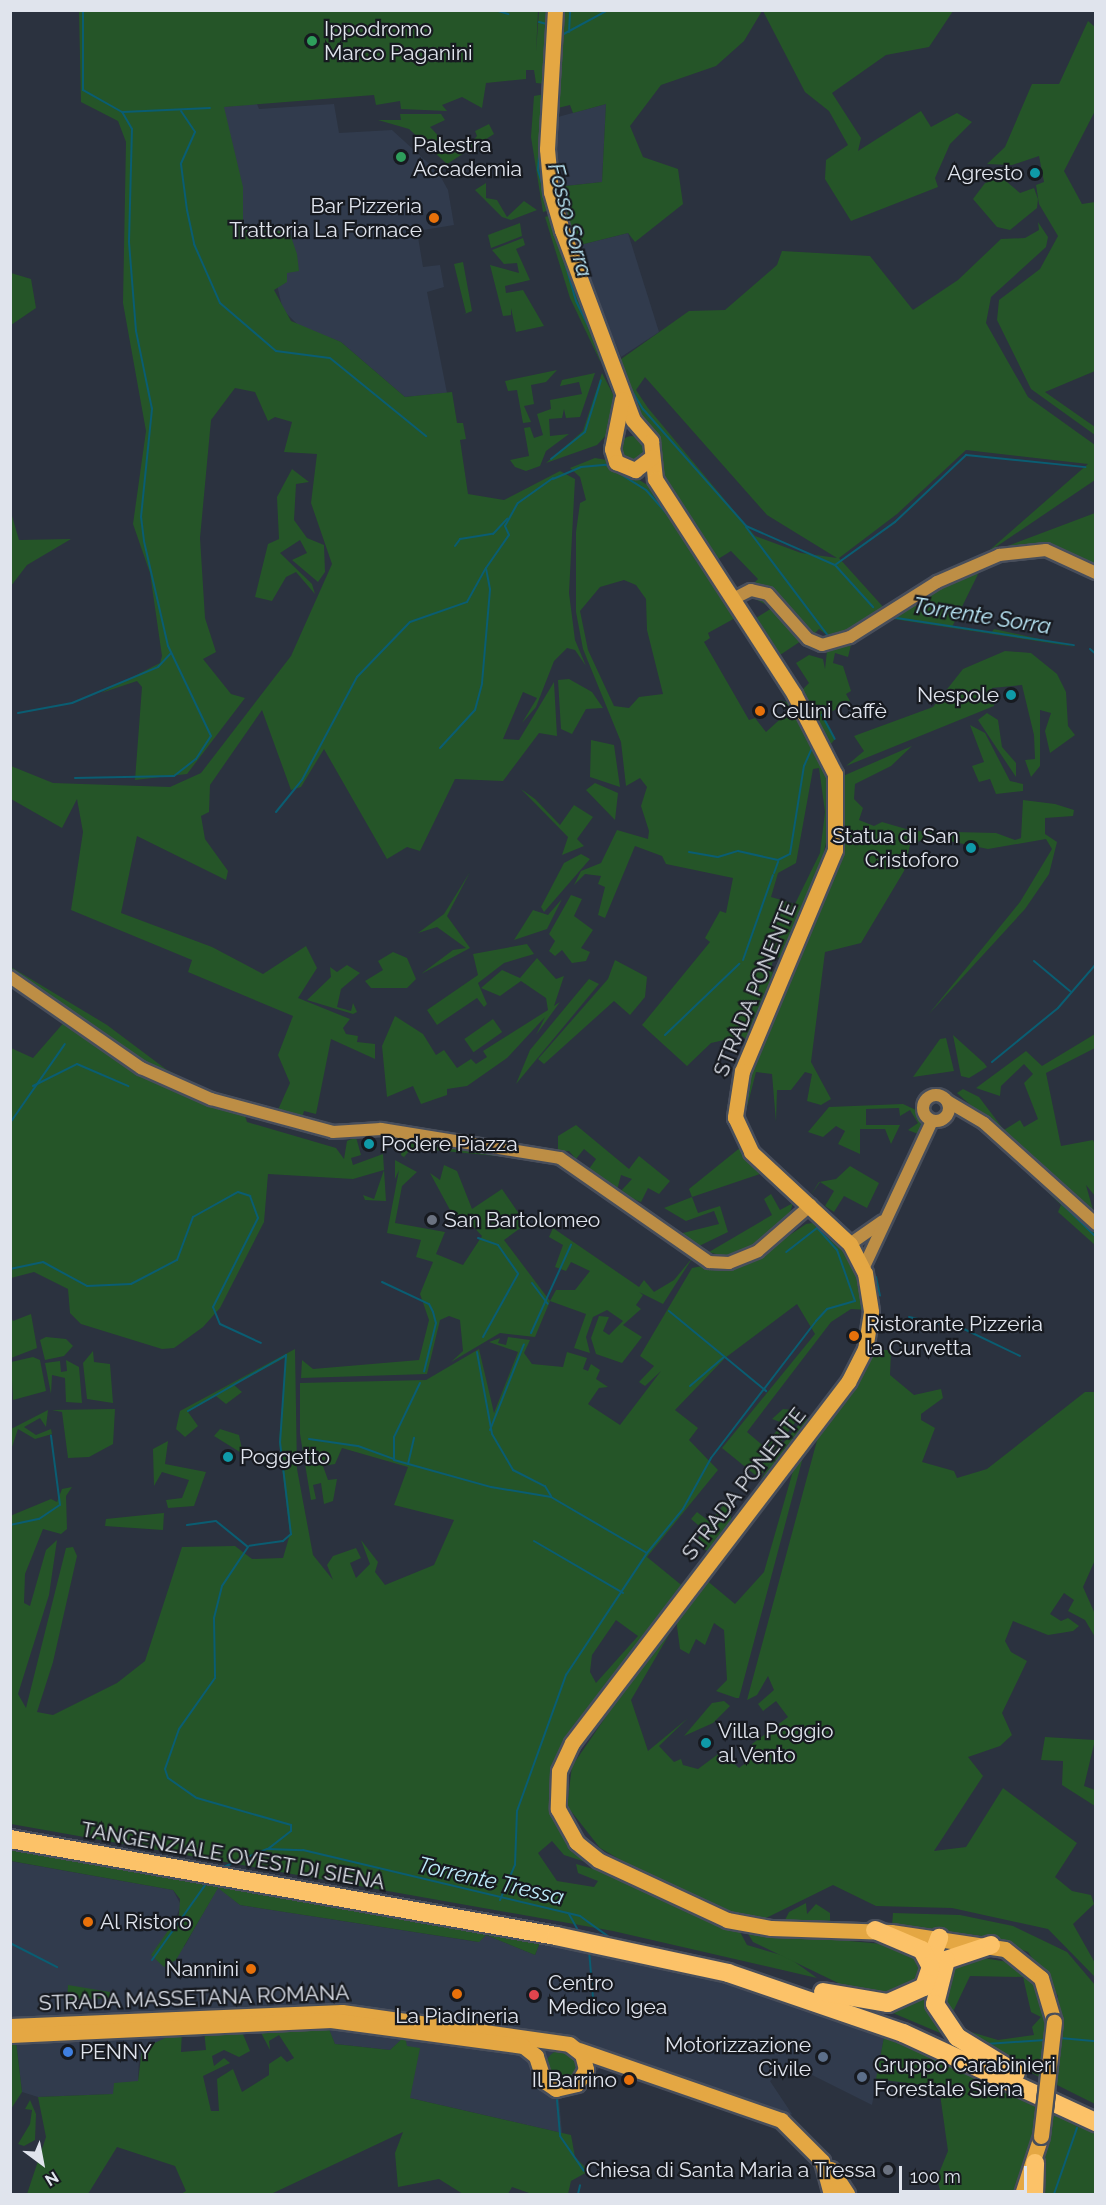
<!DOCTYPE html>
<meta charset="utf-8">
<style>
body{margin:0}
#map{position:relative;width:1106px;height:2205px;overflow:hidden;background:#2b323f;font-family:Raleway,sans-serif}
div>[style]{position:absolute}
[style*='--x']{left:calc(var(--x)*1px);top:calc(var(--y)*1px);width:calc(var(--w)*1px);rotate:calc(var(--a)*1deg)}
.built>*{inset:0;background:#313b4d}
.green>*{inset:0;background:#255528;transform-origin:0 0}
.round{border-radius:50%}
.stream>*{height:2px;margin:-1px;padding:0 1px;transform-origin:1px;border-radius:1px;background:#0a5d72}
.roads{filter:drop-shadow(2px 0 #484e5b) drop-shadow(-2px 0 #484e5b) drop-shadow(0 2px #484e5b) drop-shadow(0 -2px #484e5b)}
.secondary>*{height:12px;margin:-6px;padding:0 6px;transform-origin:6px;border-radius:6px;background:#bd8e45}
.secondary>.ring{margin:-6px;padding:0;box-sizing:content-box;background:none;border:12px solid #bd8e45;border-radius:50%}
.primary>*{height:15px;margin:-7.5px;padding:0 7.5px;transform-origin:7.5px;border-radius:7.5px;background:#e4a743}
.highway>*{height:18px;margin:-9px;padding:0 9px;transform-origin:9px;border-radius:9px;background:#fcc268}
.bridges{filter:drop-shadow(2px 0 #484e5b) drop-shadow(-2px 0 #484e5b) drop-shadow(0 2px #484e5b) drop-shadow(0 -2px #484e5b)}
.primary-bridge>*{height:15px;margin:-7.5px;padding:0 7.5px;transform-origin:7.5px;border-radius:7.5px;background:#e4a743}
.dots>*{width:16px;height:16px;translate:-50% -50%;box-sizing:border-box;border:3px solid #171a20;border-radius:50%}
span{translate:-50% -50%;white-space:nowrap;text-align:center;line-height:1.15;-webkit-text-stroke:4.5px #171a20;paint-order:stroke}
.poi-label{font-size:21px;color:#e0e4ed}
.left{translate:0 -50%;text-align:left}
.right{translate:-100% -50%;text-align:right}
.street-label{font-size:21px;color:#e0e4ed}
.water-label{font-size:22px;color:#bdeafa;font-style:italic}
.frame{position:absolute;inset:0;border:12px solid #e0e4ed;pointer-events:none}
.north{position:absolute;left:12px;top:2133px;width:60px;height:60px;-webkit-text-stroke:4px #171a20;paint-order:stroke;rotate:148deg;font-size:16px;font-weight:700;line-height:24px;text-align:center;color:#e0e4ed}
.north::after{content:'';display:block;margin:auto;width:21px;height:27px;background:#e0e4ed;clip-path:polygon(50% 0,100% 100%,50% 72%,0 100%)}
.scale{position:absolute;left:899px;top:2166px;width:128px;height:27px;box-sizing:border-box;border:3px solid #e0e4ed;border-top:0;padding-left:8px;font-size:18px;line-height:21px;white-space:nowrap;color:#e0e4ed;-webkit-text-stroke:4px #171a20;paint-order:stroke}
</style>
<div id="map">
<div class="built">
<div style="clip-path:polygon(257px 104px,259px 109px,334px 104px,339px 133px,392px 130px,438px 172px,448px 190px,454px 225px,417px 231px,423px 267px,440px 265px,444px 287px,427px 292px,447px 393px,405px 397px,341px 342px,300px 327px,283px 310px,277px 285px,243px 230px,222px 107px)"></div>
<div style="clip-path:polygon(606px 104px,602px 182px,556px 187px,554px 118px)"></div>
<div style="clip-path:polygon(628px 233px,659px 332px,621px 357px,576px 246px)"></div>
<div style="clip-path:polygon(10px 1861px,173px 1890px,181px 1905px,173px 1925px,184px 1947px,218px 1887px,240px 1905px,478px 1942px,486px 1935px,535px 1955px,541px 1940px,733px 1980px,885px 2032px,872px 2105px,792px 2065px,770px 2081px,792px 2114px,781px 2120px,601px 2066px,577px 2094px,559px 2099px,562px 2133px,410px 2098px,405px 2037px,390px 2050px,335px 2044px,326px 2024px,174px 2034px,139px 2060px,138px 2081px,113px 2094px,38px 2097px,22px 2092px,16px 2041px,11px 2041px)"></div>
</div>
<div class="green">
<div style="clip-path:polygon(79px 11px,538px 11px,536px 52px,539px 11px,548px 11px,546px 84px,536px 83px,534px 70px,526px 70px,526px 79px,486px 83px,482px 108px,462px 97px,442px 105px,447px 111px,401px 109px,400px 101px,376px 105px,374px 95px,224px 107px,243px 187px,243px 230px,289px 231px,297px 254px,299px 271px,287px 273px,287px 282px,274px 290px,291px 321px,341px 342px,405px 397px,452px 392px,457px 423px,463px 423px,466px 439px,460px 440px,468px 494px,504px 500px,560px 471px,575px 479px,569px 593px,575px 640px,586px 666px,575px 650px,567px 648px,554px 661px,536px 707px,522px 723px,537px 698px,523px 692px,503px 739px,519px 740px,554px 682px,557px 736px,539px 733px,503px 781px,455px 779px,420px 851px,407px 847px,387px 859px,324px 749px,301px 787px,291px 790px,262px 710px,210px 785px,209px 812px,201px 816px,205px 839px,228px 871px,226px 880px,137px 836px,121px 913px,212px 947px,263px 974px,306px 946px,317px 968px,298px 998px,350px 1019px,343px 1028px,346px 1034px,358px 1036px,357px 1042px,375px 1044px,375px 1059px,331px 1039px,316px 1114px,304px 1111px,302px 1118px,277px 1112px,290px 1083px,278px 1055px,293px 1016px,188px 972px,192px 960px,71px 910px,83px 832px,77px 799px,62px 828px,11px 799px,11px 766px,53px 783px,170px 787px,201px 773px,291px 656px,332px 564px,311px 503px,317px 454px,284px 452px,292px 422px,275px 417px,268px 421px,255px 392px,235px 388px,211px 420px,200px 538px,205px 618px,216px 652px,203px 659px,231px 694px,245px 698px,187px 774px,135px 780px,142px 687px,137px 681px,101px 693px,160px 663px,162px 656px,150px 573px,133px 524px,146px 431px,123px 303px,126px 142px,118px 121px,81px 102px)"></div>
<div style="clip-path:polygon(560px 11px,762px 11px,744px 41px,716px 66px,661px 85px,630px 126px,643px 157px,678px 169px,683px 204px,635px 242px,628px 233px,576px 246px,615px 350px,573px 247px,556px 187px,602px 182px,606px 104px,573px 113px,570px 105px,554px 109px)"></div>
<div style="clip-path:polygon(763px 11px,953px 11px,929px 47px,886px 55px,832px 93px,861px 138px,858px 151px,921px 111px,931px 127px,957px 113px,972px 122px,950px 144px,935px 178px,938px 187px,851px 221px,825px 179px,826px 160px,848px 145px,829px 111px,805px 92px)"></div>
<div style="clip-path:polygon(1088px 21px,1095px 27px,1095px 111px,1064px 171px,1082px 204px,1095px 202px,1095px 371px,1045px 392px,1095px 427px,1095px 435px,1031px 389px,997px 320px,999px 300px,1040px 269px,1058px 236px,1039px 204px,1036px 185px,1044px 182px,1039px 156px,1012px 165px,987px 164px,1005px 147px,1032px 84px,1059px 84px)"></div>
<div style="clip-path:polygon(545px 94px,550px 210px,543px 212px,531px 137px,534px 96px)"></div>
<div style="clip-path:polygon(400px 114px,441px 114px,445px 120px,430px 127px,452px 150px,467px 147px,477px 136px,475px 131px,489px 124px,494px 134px,447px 164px,409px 129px,378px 120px,401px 120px)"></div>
<div style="clip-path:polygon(1001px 177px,1020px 193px,1034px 188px,1038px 199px,1037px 208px,1010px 230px,997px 227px,973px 199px,985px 183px)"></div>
<div style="clip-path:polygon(486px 183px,486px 198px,497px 200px,507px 217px,524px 201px,537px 210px,511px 220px,502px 217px,475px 190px)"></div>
<div style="clip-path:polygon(551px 215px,605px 360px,600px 361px,570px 298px,545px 217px)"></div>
<div style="clip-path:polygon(evenodd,1038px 222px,1048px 237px,1046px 247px,991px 297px,986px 323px,1028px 397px,1095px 445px,1095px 480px,984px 555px,1088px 464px,966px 450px,897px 514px,839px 558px,885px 609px,852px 631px,831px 638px,819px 629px,812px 636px,770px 591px,752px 585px,758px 579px,731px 551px,715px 561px,658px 476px,659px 439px,639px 418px,617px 362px,689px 311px,725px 310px,777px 265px,782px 251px,870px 256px,913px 310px,958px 280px,1001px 239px,1025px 238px,1039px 230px,1038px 222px,645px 377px,767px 515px,837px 558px,801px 553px,755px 536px,648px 408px,636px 390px,645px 377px)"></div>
<div style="clip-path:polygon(520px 223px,522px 236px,491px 248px,488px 235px)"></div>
<div style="clip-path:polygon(523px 238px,525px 245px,516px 249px,530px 280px,505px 286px,506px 293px,523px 290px,544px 326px,516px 332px,511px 308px,511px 315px,503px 316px,490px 265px,519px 273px,517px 263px,504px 264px,492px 250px)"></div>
<div style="clip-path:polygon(463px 262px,472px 311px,462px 315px,466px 313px,454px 264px)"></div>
<div style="clip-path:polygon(11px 273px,31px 279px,36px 308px,11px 325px)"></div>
<div style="clip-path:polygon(557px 370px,546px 382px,531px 385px,534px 404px,524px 406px,531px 422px,523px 423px,517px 390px,508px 391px,505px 381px)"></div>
<div style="clip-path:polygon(595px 373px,580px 417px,566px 418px,564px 409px,562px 418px,549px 419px,550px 436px,569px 434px,546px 451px,540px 466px,526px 471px,515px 467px,510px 460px,529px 456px,524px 428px,530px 427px,534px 438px,543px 435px,537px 414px,551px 409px,550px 400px,582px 394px,579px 382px,560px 386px,562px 380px)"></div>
<div style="clip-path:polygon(602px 373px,616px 400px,613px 428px,597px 445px,546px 463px,583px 431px)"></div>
<div class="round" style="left:619px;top:436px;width:26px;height:26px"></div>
<div style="clip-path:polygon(evenodd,595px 458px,607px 460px,649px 486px,737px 617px,708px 633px,710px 638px,704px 642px,749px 720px,755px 718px,766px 732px,788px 712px,779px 700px,797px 705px,827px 767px,829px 829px,819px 875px,782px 955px,772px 963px,773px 979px,747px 1040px,742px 1036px,711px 1043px,687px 1066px,642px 1025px,710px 942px,705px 938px,720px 911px,726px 913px,733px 878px,666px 864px,662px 856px,635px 846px,605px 918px,598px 915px,605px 887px,598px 884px,601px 876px,585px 874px,574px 885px,581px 871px,601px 863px,617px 830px,648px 839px,649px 831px,641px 806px,647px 787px,640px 778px,626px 786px,621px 742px,583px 649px,576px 612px,576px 532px,580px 503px,586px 500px,580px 477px,570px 468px,595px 458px,624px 580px,636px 585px,646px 599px,647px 630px,663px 694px,639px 697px,629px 708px,614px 706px,588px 650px,580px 611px,600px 587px,624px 580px,595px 458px,819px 768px,825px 812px,820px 853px,795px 904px,771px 897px,778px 873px,796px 863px,813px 769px,819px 768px)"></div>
<div style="clip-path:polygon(292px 469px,309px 482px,296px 484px,294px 520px,307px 538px,324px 545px,325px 572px,318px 582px,292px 560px,307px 553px,300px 540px,280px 553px,312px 584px,315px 594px,296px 572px,286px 577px,272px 601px,255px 597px,268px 544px,279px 539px,277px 497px)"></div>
<div style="clip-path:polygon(10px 509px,19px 540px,71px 539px,27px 565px,11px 586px)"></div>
<div style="clip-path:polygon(1095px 513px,1095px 566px,1043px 544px,1005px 547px)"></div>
<div style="clip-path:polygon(981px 568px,952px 627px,991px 633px,994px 629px,1076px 647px,887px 618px)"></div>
<div style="clip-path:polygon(764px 595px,804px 639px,777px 657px,741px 599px,756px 618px,772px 608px,750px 596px)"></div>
<div style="clip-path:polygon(851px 645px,848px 657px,835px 653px,833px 663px,843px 666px,851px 691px,846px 694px,850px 701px,824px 716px,835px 739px,831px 744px,800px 692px,809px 683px,796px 663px,809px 655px,823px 659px,825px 669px,827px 651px)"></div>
<div style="clip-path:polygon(1005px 651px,1031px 653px,1057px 674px,1066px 692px,1068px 726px,1075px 735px,1050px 753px,1045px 731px,1051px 713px,1040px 710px,1040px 766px,1031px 777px,1025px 760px,1035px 759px,1034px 735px,1022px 685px,992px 688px,994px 706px,846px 766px,864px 751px,854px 736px,933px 707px,963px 669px)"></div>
<div style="clip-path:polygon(569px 679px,592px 692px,603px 708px,586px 709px,572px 734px,561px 729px,558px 680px)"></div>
<div style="clip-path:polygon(987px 713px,998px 720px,1002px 747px,1016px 763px,1016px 777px,978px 720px)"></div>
<div style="clip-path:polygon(970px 725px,985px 733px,1010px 781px,1023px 784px,1023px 791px,996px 794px,990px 779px,979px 782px,972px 766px,984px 762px)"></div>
<div style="clip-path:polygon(591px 740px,614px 745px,620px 787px,590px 777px)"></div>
<div style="clip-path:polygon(912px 746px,891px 766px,855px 784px,854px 799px,863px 808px,859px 820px,874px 826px,882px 822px,913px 831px,996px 833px,1015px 840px,1021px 838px,1023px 800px,1055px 804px,1074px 810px,1073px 816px,1045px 818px,1045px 834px,1057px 842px,1049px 874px,1025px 909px,928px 1015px,1020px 902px,1052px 849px,1046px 839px,988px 849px,930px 837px,910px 845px,904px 871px,861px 943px,825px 952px,811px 1062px,831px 1099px,821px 1105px,807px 1101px,812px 1074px,805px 1072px,791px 1090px,777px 1090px,776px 1122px,772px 1074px,756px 1072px,745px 1115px,763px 1154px,751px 1141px,742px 1116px,745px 1090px,844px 852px,843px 776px)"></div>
<div style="clip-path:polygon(595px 783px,618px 793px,615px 820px,586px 790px)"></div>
<div style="clip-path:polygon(521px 789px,535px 799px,560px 825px,574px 805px,593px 817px,577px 839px,584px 846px,562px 855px,568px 837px)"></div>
<div style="clip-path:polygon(581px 854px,590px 859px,544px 912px,541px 907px,564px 863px)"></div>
<div style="clip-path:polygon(470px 872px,447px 916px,470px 948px,421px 974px,453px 950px,466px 948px,437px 927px,418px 933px,444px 914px)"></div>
<div style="clip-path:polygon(571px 895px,582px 899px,574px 916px,593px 930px,581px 948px,590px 952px,586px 961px,572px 963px,562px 950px,555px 956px,549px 951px,555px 941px,549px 934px)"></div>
<div style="clip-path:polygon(562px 899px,547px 929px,514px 940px,533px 910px,548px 915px)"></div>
<div style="clip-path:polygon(527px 944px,534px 954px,504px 963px,478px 983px,487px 1004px,484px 1007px,477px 998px,437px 1025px,427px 1010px,478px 975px,473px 954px)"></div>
<div style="clip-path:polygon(393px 952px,407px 958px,416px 979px,407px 988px,371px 988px,365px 981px,383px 970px,378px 961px)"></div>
<div style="clip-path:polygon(537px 958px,556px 979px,564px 976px,554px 1006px,560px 1002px,536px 1035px,545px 1017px,507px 1058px,467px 1086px,447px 1089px,447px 1095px,421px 1104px,413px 1086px,387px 1097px,382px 1046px,395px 1016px,423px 1034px,436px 1055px,444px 1050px,457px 1068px,471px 1059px,476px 1064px,487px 1057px,483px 1051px,548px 1010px,546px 998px,521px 981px,500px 996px,481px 988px,502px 970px,520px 978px)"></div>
<div style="clip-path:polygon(615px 960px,647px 977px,645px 997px,630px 1015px,614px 1001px,544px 1064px,538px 1059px,608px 979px)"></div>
<div style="clip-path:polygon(347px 965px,360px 973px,341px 989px,337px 1007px,351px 1011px,353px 1003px,357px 1012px,353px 1014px,307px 1000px,331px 977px,330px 967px,337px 972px)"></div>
<div style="clip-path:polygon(11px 967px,107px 1025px,167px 1070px,221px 1097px,150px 1069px,11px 973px)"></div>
<div style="clip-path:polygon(589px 979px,599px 984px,516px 1084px,530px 1050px)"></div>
<div style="left:493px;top:1019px;width:16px;height:35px;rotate:55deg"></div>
<div style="clip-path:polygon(66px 1020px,135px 1069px,244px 1112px,247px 1122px,336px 1148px,344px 1159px,347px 1141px,356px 1137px,361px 1155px,351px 1158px,353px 1165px,383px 1154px,386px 1201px,365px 1200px,363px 1195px,374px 1199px,384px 1170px,353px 1179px,268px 1174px,264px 1222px,220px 1308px,203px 1327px,174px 1348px,162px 1349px,81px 1324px,70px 1313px,68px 1289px,34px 1272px,11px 1278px,11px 1048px,33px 1058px)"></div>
<div style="clip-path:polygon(1095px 1034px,1095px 1048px,1046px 1073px,1061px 1146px,1093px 1140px,1095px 1144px,1095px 1196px,1086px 1185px,1095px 1217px,957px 1093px,963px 1089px,979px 1097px,1004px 1130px,1020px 1120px,1024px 1127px,1038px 1119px,1024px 1083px,1033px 1074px,1024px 1064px,1001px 1086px,1000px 1096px,976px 1088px,1026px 1051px,1042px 1066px)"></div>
<div style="clip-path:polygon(953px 1035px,984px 1063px,987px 1067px,969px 1078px,961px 1076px)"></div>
<div style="clip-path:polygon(946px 1038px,954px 1071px,913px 1077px,940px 1039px)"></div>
<div style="clip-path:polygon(903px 1104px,916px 1110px,923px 1123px,916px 1146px,918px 1134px,908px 1130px,918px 1123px,910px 1110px,900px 1116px,899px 1108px,866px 1109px,866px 1125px,900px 1125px,891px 1144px,885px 1129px,860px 1129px,860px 1154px,838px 1144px,845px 1131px,836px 1126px,823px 1137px,808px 1132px,829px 1107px)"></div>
<div style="clip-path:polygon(576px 1125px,629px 1169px,639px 1156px,670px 1181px,659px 1194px,648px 1188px,641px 1202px,626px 1196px,620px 1192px,632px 1179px,621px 1175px,617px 1190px,589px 1169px,596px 1159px,584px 1149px,576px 1159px,569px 1151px,558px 1152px,558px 1136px)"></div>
<div style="clip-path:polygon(986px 1131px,1095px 1230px,1095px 1245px,1058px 1212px,1061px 1205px)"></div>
<div style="clip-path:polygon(411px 1141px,492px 1152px,540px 1160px,412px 1148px,404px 1157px,413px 1164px,401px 1155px,403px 1144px)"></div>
<div style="clip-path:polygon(741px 1147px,760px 1174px,692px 1197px,698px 1213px,720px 1206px,728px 1232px,697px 1247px,679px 1234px,719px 1224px,714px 1211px,686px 1221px,664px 1208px,692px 1197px,689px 1189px)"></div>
<div style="clip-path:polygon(395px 1160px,417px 1172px,402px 1186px,395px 1223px,445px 1232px,436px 1254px,463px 1265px,482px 1236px,468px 1221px,456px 1221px,430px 1173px,440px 1180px,444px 1165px,457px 1171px,472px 1209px,502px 1189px,526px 1224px,504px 1240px,550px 1301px,556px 1290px,575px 1290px,590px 1271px,571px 1262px,566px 1271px,555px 1267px,563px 1245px,549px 1237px,553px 1228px,639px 1287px,644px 1280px,654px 1292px,674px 1280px,693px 1257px,663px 1304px,639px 1292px,643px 1295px,636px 1305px,641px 1309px,623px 1325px,642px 1337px,622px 1363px,596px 1354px,591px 1338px,599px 1316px,609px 1317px,603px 1331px,609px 1335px,623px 1321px,607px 1310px,593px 1317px,586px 1337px,590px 1353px,574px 1348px,586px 1314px,550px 1301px,535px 1337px,500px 1333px,451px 1362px,463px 1351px,460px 1320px,449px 1316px,440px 1320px,427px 1374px,301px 1378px,302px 1360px,313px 1369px,419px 1360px,429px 1320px,420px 1294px,433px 1262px,416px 1257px,421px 1240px,387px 1233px,399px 1170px,395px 1179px)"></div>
<div style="clip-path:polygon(850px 1166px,879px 1183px,867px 1208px,844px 1196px,834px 1212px,825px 1206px,834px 1191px,820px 1182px,811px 1195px,819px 1182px,836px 1179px)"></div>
<div style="clip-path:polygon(771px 1194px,780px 1210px,793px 1203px,788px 1219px,756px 1246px,729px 1258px,709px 1252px,772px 1215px,764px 1199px)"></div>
<div style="clip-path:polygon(evenodd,818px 1222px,852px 1257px,869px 1310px,851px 1309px,831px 1322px,747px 1432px,775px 1456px,759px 1478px,722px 1448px,815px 1334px,797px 1304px,725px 1358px,675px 1410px,698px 1428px,689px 1440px,718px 1470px,647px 1557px,685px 1588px,555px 1772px,551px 1805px,598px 1866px,564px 1855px,552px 1841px,538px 1853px,557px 1881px,594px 1887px,598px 1881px,578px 1873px,576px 1864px,621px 1877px,739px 1930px,747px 1945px,788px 1957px,817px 1978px,613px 1931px,11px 1824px,10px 1516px,51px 1499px,57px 1502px,62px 1489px,72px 1487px,66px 1496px,67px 1529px,61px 1534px,43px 1529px,25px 1574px,24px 1603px,30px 1606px,46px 1550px,57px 1540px,49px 1595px,18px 1694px,26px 1708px,66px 1548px,73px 1547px,77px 1556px,53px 1662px,37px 1712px,53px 1715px,117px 1683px,145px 1661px,182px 1547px,235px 1546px,252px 1559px,283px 1558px,290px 1534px,279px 1442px,286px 1357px,234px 1385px,242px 1392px,226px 1404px,216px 1396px,188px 1412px,198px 1426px,185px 1437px,176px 1429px,180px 1411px,295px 1349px,297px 1469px,313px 1555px,333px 1580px,327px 1565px,333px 1556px,356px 1548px,361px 1558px,350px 1563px,356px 1578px,370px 1564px,361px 1540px,378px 1562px,375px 1572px,385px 1585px,434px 1565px,454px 1520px,394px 1505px,408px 1467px,342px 1448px,335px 1464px,323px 1466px,328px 1480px,337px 1479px,333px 1501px,324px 1504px,321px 1483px,313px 1485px,316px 1499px,311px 1500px,300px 1434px,300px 1383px,426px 1380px,479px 1349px,494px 1413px,518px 1352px,489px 1342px,500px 1338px,498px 1343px,506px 1345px,508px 1337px,530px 1340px,524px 1353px,532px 1364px,563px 1367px,567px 1352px,587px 1358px,583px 1369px,588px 1371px,591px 1364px,600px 1370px,596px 1379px,608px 1387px,599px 1388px,588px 1404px,620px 1425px,661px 1371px,645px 1386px,639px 1382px,654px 1366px,640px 1356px,692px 1268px,760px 1255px,806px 1224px,818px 1222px,616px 1620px,638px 1636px,596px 1683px,590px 1672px,592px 1655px,616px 1620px)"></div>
<div style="clip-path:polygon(31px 1314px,37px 1348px,11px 1358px,11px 1317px,13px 1321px)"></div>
<div style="clip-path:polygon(46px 1337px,66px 1339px,73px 1346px,64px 1356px,45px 1360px,40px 1340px)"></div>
<div style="clip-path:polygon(872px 1350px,891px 1350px,890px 1375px,914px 1395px,941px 1389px,943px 1398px,921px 1414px,921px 1420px,935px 1428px,922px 1462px,954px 1471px,957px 1478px,987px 1469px,1085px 1392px,1095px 1392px,1095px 1560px,1083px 1587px,1095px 1614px,1095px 1637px,1085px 1620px,1068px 1611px,1074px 1600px,1064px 1593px,1050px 1614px,1061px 1621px,1068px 1618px,1079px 1626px,1073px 1631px,1048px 1635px,1013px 1621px,1005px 1641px,1011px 1652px,1027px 1661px,1002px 1713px,1012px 1735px,1000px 1746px,968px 1757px,983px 1776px,934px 1851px,966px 1847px,1003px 1788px,1077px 1843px,1055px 1877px,1072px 1891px,1091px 1895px,1094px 1904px,1073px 1924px,1095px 1963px,1095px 1977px,1048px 1929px,952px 1908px,876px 1906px,833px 1885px,760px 1921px,693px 1902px,600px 1848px,567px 1806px,572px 1766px,669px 1625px,674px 1626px,631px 1700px,648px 1751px,688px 1718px,659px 1746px,674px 1762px,681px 1759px,683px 1765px,698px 1769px,721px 1752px,739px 1768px,751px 1759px,752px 1744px,788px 1717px,776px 1701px,763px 1711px,758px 1704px,774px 1690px,768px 1676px,757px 1695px,747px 1700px,819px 1433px,859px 1381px)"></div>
<div style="clip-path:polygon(93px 1351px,94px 1362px,110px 1364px,113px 1403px,87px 1399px,83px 1363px)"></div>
<div style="clip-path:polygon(33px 1357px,40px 1360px,46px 1391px,13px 1400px,11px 1362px)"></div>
<div style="clip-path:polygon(66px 1360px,79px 1367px,82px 1403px,66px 1402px,65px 1378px,52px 1375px,51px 1394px,45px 1363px,60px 1361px,61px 1372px,67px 1371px)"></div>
<div style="clip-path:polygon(115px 1409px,113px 1444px,89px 1457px,68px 1458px,62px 1412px,52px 1410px)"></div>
<div style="clip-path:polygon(783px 1409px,794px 1410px,797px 1420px,774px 1451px,766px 1444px,783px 1423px,772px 1419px)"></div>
<div style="clip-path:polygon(48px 1410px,46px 1427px,40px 1418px,24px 1427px,36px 1435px,51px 1429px,52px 1434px,35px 1439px,18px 1429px,11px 1450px,11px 1429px)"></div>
<div style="clip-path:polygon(805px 1417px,810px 1421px,765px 1483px,761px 1480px,775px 1453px)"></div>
<div style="clip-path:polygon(220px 1429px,239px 1435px,243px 1454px,214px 1436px)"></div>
<div style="clip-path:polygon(168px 1441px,165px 1464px,206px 1472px,194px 1506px,168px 1508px,166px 1500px,182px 1498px,189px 1480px,162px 1472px,154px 1486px,153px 1449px)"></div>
<div style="clip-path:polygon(803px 1457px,739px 1698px,736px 1698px,716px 1691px,727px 1680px,724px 1630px,714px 1623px,705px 1645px,696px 1639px,689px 1654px,680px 1649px,676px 1619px,705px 1579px,735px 1604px,764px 1572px,795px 1464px)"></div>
<div style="clip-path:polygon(725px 1503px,731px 1509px,731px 1529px,711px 1554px,695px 1542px,704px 1530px,691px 1519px,697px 1512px,710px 1522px)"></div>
<div style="clip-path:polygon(164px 1513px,163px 1530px,105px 1526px,106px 1519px)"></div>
<div style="clip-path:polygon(724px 1701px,730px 1706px,713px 1723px,684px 1736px,712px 1703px)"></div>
<div style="clip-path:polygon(1045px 1737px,1095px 1740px,1084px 1786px,1095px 1790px,1095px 1806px,1062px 1785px,1063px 1761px,1041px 1760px)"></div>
<div style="clip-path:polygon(10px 1844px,541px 1940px,535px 1955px,486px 1935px,479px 1942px,240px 1905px,218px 1888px,176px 1960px,164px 1967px,151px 1955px,179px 1915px,180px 1899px,173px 1890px,11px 1861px)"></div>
<div style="clip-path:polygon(806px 1903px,807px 1914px,816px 1904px,830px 1913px,830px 1921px,784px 1922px,789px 1912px)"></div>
<div style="clip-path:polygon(893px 1913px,960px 1915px,1013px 1926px,1067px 1952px,1095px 1985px,1095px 2104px,1053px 2083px,1058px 1996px,1028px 1952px,982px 1936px,892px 1925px)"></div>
<div style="clip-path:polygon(747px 1932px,894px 1945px,926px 1959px,916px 1991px,865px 1996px,753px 1942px)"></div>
<div style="clip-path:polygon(evenodd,976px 1957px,1009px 1962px,1036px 1980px,1048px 2023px,1041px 2078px,982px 2047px,940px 2011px,949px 1966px,976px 1957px,970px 1976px,1023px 1977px,1031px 2012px,1041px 2017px,1032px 2027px,1034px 2035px,998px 2040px,964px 2030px,950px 2018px,970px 1976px)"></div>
<div style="clip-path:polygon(68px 1985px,110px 1992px,110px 1998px,67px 2000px)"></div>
<div style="clip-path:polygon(927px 1990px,952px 2038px,881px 2008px)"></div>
<div style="clip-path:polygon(327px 2024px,335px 2044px,390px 2050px,405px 2036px,407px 2046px,420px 2048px,410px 2098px,571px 2135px,575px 2157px,589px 2171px,571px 2181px,568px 2194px,532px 2194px,512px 2187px,508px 2194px,463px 2194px,439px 2179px,398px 2187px,395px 2153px,403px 2132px,271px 2194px,181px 2194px,186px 2191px,175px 2166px,117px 2147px,88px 2194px,27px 2194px,46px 2137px,38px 2097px,113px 2094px,114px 2083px,138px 2081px,142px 2049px,182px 2030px,181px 2052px,206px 2050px,204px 2029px,240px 2027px,250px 2051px,239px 2057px,224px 2050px,212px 2056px,214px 2066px,224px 2058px,230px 2063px,203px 2076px,211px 2111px,219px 2111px,217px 2079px,233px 2069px,242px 2092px,269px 2075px,269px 2064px,281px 2056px,287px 2062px,294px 2058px,279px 2035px,269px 2041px,270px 2050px,259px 2029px)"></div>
<div style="clip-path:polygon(885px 2032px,1037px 2100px,1032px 2143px,1012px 2194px,941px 2194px,937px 2178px,948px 2151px,939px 2087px,876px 2079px)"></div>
<div style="clip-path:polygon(11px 2041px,16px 2041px,22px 2092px,11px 2109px)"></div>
<div class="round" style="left:546px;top:2050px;width:32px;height:32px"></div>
<div style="clip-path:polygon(30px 2100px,36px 2114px,35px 2140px,24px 2146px,18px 2144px,30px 2124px,32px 2110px,25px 2109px)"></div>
<div style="clip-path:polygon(1052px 2109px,1095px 2132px,1095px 2194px,1036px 2194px)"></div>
</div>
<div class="stream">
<div style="--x:495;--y:10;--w:14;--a:17"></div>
<div style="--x:539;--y:22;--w:8;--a:14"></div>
<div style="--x:547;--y:24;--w:146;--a:93.5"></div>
<div style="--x:538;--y:170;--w:136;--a:73.8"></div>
<div style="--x:576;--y:301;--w:43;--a:64"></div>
<div style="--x:569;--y:32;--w:22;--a:-87"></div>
<div style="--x:560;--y:36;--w:55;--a:-28.4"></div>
<div style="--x:181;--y:111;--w:25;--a:56"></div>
<div style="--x:195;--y:132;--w:35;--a:114"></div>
<div style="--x:181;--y:164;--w:46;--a:82.6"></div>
<div style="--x:187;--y:210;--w:35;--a:78"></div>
<div style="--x:194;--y:244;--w:64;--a:66.2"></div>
<div style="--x:220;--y:303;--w:74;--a:40.6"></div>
<div style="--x:276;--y:351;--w:54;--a:7.4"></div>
<div style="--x:330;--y:358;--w:124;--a:39.1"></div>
<div style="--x:123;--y:112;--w:87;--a:-2.6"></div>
<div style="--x:626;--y:381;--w:33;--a:59"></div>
<div style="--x:643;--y:409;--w:156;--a:48.6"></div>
<div style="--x:746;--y:526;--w:97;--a:23.7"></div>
<div style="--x:835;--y:565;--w:57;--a:47.9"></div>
<div style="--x:551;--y:459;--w:43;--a:-38.5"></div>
<div style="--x:585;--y:432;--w:54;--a:-72.9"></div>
<div style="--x:553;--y:479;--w:30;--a:-23"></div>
<div style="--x:581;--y:467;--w:25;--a:-5"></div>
<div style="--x:606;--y:465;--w:47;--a:32"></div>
<div style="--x:646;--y:490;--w:44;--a:48.7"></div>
<div style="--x:746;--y:527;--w:138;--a:53"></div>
<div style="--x:455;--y:546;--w:9;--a:-54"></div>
<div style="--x:460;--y:539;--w:33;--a:-9"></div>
<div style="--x:493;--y:534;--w:21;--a:-47"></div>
<div style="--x:696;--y:556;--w:48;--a:57"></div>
<div style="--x:835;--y:565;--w:74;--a:-35.6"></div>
<div style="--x:895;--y:522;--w:98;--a:-43.3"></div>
<div style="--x:966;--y:455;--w:120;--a:5.8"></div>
<div style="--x:890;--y:617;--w:186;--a:8.7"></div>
<div style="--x:1090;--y:649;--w:8;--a:40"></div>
<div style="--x:18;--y:713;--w:55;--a:-10.5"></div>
<div style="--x:72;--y:703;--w:93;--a:-22.7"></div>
<div style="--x:158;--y:667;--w:19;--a:-47"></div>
<div style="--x:822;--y:715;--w:27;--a:62"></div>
<div style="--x:440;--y:748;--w:52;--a:-47.4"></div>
<div style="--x:475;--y:710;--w:28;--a:-75"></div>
<div style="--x:482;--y:683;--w:94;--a:-85.1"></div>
<div style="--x:490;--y:589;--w:21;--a:-101"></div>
<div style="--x:486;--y:568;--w:40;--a:-55.1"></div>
<div style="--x:509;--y:535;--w:10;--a:-114"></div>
<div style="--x:505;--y:526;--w:26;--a:-61"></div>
<div style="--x:518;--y:503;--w:43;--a:-35.5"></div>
<div style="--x:75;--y:778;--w:99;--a:-1.2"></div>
<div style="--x:174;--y:776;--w:28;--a:-38"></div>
<div style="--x:196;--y:759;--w:27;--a:-57"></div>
<div style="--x:211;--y:736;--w:100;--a:-115.5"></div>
<div style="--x:168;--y:646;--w:108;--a:-102.9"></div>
<div style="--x:144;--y:541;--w:24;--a:-97"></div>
<div style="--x:141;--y:517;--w:109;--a:-84.2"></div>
<div style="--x:152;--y:409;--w:80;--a:-101.6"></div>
<div style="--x:136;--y:331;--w:89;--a:-94.5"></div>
<div style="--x:129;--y:242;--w:113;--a:-88.5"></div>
<div style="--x:132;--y:129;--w:20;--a:-120"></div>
<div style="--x:122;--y:112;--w:45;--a:-150.6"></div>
<div style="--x:83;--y:90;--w:80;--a:-90"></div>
<div style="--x:276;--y:812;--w:41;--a:-50.9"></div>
<div style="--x:302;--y:780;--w:117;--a:-61.9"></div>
<div style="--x:357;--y:677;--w:76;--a:-46.1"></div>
<div style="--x:410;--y:622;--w:60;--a:-19.3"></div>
<div style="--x:467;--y:602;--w:39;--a:-61"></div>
<div style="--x:689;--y:852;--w:29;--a:10"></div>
<div style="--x:718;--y:857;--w:21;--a:-17"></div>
<div style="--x:738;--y:851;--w:41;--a:12.7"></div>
<div style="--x:778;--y:860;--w:13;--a:-27"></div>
<div style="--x:790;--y:854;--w:89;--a:-81"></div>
<div style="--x:804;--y:766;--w:22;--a:-66"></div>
<div style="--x:774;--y:873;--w:12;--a:-70"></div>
<div style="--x:743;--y:960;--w:90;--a:-70.6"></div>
<div style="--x:1034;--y:961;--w:48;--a:40"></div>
<div style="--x:665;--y:1035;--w:103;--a:-43.8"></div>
<div style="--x:992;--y:1062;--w:85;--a:-39.3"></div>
<div style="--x:1058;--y:1008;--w:58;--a:-49.2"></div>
<div style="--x:33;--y:1086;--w:49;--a:-26.6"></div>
<div style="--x:77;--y:1064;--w:56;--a:23.3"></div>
<div style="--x:10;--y:1123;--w:96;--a:-55.2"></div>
<div style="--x:979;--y:1127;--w:87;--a:42.7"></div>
<div style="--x:1048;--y:1190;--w:67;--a:44.4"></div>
<div style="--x:478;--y:1238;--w:21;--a:19"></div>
<div style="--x:498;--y:1245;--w:35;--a:55"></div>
<div style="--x:518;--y:1274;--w:72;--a:119.1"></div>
<div style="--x:10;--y:1269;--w:34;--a:-12"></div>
<div style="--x:43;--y:1262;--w:50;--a:28.6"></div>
<div style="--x:87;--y:1286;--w:44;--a:-2.6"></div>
<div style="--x:131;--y:1284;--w:52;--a:-27.6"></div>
<div style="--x:177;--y:1260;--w:46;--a:-69.6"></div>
<div style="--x:193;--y:1217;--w:51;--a:-29.1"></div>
<div style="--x:238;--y:1192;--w:13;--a:18"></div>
<div style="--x:250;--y:1196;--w:23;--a:70"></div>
<div style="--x:258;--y:1218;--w:100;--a:116.8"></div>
<div style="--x:213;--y:1307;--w:18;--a:68"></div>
<div style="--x:220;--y:1324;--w:45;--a:24.9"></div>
<div style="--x:876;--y:1277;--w:19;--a:78"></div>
<div style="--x:382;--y:1282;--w:52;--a:25.1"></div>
<div style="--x:429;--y:1304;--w:9;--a:63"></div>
<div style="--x:433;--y:1312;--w:11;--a:75"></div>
<div style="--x:436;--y:1323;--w:50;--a:103.8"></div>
<div style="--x:532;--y:1283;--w:26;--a:53"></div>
<div style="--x:669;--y:1311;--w:126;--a:39.5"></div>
<div style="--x:909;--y:1317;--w:56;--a:12.3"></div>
<div style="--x:964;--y:1329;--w:62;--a:25.7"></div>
<div style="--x:531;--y:1333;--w:97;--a:-65.6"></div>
<div style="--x:477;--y:1352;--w:83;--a:79.6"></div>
<div style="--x:492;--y:1434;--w:42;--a:59.7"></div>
<div style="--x:513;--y:1470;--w:36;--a:27"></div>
<div style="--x:545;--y:1486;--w:12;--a:59"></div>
<div style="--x:420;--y:1383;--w:60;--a:115.7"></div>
<div style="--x:394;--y:1437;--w:23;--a:90"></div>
<div style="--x:394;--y:1460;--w:101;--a:15.6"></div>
<div style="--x:491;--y:1487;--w:61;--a:9.5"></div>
<div style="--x:551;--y:1497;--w:111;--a:30.3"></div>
<div style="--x:690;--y:1386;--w:45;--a:-40.5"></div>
<div style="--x:188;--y:1411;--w:113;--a:-29.7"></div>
<div style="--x:286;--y:1355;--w:87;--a:93.9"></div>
<div style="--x:280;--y:1442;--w:93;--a:83.2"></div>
<div style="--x:291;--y:1534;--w:11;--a:139"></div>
<div style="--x:283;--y:1541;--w:34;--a:172"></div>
<div style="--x:490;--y:1430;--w:92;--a:-68.4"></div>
<div style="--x:309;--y:1439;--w:49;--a:8.1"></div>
<div style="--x:358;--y:1446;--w:37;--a:20"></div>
<div style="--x:408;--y:1464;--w:27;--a:-77"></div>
<div style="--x:10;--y:1525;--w:30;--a:-12"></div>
<div style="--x:39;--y:1519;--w:25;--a:-34"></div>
<div style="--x:60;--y:1505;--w:70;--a:-97.4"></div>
<div style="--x:187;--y:1525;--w:29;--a:-8"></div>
<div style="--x:216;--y:1521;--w:41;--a:39.1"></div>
<div style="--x:248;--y:1547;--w:47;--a:123.7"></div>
<div style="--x:222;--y:1586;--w:33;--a:104"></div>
<div style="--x:214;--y:1618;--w:60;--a:89"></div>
<div style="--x:215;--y:1678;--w:62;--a:125.2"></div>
<div style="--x:179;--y:1729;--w:42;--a:109.3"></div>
<div style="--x:165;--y:1769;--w:9;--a:72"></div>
<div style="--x:168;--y:1778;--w:35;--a:35"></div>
<div style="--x:197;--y:1798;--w:98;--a:16"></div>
<div style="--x:291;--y:1825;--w:6;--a:90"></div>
<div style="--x:291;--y:1831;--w:29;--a:142"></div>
<div style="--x:534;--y:1541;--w:103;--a:30.3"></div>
<div style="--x:221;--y:1868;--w:50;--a:-22.4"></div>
<div style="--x:267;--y:1849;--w:36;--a:2"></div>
<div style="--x:303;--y:1850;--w:285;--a:13.4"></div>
<div style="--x:580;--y:1916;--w:39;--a:36"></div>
<div style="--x:500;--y:1900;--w:38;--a:-67"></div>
<div style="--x:515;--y:1865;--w:54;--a:-87.9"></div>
<div style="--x:517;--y:1811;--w:145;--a:-70.2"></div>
<div style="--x:566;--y:1675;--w:146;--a:-56.4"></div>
<div style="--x:647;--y:1553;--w:57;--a:-50.7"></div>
<div style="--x:683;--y:1509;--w:58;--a:-61.2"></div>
<div style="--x:711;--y:1458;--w:173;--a:-52.5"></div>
<div style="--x:816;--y:1321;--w:16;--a:-47"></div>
<div style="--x:827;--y:1309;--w:29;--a:-16"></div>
<div style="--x:855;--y:1301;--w:54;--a:-109.4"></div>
<div style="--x:837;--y:1250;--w:30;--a:-132"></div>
<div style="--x:817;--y:1228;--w:39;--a:142"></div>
<div style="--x:569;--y:1914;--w:21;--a:61"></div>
<div style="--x:10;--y:1943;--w:53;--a:27.1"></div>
<div style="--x:589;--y:1950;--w:60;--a:85.2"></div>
<div style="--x:152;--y:1960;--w:97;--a:-54.7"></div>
<div style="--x:1060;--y:2038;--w:36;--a:5"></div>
<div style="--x:986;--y:2044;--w:59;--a:-3.9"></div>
<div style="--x:557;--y:2100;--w:36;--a:85"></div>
<div style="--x:560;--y:2136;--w:42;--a:55.6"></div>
<div style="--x:578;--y:2194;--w:9;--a:-77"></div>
<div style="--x:1054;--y:2194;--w:70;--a:-70.8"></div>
</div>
<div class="roads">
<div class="secondary">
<div style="--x:733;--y:599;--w:20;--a:-27"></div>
<div style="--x:751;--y:590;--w:17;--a:13"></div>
<div style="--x:768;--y:594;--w:60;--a:48.4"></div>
<div style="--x:808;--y:639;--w:15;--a:23"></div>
<div style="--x:822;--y:645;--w:29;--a:-16"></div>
<div style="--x:850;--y:637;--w:103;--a:-32.3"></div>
<div style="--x:937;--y:582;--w:68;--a:-23.5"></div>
<div style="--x:999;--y:555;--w:47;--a:-6.1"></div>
<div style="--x:1046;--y:550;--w:55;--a:24.7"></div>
<div style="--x:10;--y:977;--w:160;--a:34.8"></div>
<div style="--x:141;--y:1068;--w:77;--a:23.9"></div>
<div style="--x:211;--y:1099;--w:126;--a:15.1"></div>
<div style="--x:333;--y:1132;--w:48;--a:-3.6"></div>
<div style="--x:381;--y:1129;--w:181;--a:9.2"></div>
<div style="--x:560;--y:1158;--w:182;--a:34.9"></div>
<div style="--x:709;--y:1262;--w:20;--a:3"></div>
<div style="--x:729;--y:1263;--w:31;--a:-22"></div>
<div style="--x:758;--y:1251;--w:70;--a:-41"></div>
<div class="ring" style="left:923px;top:1095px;width:14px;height:14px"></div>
<div style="--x:947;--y:1101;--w:43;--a:30.7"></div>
<div style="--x:984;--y:1123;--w:151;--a:42"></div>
<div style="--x:850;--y:1244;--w:39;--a:-35"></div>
<div style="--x:863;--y:1269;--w:163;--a:-65"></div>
</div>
<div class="primary">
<div style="--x:555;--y:10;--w:139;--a:93.3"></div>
<div style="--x:547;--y:149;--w:43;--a:84.7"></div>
<div style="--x:551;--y:192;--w:40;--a:74"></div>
<div style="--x:562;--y:230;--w:203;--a:69.5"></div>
<div style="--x:633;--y:420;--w:28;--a:49"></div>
<div style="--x:651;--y:441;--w:38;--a:84"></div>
<div style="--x:655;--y:479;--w:256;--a:57.1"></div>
<div style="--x:794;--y:694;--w:90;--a:62.9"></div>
<div style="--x:835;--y:774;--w:76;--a:90"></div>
<div style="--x:835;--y:850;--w:240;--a:112.8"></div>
<div style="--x:742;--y:1071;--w:47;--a:98.7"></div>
<div style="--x:735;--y:1117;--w:38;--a:65"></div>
<div style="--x:751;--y:1152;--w:135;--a:42.9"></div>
<div style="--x:850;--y:1244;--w:33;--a:63"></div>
<div style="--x:865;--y:1273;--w:39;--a:81"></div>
<div style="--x:871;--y:1312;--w:37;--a:99"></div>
<div style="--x:865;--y:1349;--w:37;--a:117"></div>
<div style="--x:848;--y:1382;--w:454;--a:127.4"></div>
<div style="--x:572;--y:1743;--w:31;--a:115"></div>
<div style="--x:559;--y:1771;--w:38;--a:92"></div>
<div style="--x:558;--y:1809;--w:38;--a:61"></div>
<div style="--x:576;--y:1842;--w:28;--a:39"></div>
<div style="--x:598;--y:1860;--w:142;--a:24.9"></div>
<div style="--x:727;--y:1920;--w:45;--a:10.3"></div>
<div style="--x:771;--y:1928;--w:120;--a:1.9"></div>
<div style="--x:891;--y:1932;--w:115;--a:8.5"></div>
<div style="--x:1005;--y:1949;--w:46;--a:38.9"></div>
<div style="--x:1041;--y:1978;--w:46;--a:73.5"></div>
<div style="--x:622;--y:399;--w:51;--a:101.3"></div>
<div style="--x:612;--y:449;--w:14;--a:73"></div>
<div style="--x:616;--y:462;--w:21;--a:23"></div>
<div style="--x:635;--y:470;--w:21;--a:-37"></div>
<div style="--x:10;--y:2026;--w:332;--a:-2.4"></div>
<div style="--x:342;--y:2012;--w:229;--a:8"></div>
<div style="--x:569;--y:2044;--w:16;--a:38"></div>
<div style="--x:582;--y:2054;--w:16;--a:75"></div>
<div style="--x:586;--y:2069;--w:17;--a:121"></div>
<div style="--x:577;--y:2084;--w:22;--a:167"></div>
<div style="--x:556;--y:2089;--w:14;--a:-146"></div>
<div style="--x:544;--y:2081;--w:26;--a:-108"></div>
<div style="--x:536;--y:2056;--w:16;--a:-142"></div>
<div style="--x:523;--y:2046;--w:194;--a:-172.3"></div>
<div style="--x:331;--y:2020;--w:321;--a:177.3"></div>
<div style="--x:579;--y:2050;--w:214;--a:19.1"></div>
<div style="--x:781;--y:2120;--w:58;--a:45"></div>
<div style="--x:822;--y:2161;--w:34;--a:75"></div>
<div style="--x:831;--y:2169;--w:30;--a:57"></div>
<div style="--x:1022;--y:2194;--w:61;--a:-71.9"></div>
</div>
<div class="highway">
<div style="--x:10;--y:1839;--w:555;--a:10.07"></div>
<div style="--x:556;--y:1936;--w:176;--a:12.1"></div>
<div style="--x:728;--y:1973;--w:185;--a:18.9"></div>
<div style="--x:903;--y:2033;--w:213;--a:24.8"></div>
<div style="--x:991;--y:1945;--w:47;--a:161.6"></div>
<div style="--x:946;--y:1960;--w:45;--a:104"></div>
<div style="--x:935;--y:2004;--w:40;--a:56"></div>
<div style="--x:957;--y:2037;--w:69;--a:31.4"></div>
<div style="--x:930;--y:1962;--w:26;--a:-69"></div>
<div style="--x:823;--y:1992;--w:66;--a:9.6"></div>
<div style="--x:888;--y:2003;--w:39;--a:-24"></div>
<div style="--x:924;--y:1987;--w:21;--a:-71"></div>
<div style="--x:931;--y:1967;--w:19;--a:-118"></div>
<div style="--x:922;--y:1950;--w:51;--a:-156.9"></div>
<div style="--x:1034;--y:2194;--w:31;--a:-88"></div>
</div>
</div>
<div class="bridges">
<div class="primary-bridge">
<div style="--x:1041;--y:2136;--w:115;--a:-83.5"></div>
</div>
</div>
<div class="dots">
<div style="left:312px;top:41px;background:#2e9e5b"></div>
<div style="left:401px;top:157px;background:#2e9e5b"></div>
<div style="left:1035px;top:173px;background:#0f9aa8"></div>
<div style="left:434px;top:218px;background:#e8710a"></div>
<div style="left:1011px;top:695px;background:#0f9aa8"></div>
<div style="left:760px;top:711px;background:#e8710a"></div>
<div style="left:971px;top:848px;background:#0f9aa8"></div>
<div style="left:369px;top:1144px;background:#0f9aa8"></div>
<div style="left:432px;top:1220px;background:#6b7280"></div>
<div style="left:854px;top:1336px;background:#e8710a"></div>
<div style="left:228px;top:1457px;background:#0f9aa8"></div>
<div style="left:706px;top:1743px;background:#0f9aa8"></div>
<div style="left:88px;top:1922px;background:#e8710a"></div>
<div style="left:251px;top:1969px;background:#e8710a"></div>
<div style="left:457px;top:1994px;background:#e8710a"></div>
<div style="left:534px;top:1995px;background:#e0444e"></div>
<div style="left:68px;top:2052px;background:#3f7fe0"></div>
<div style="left:823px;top:2057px;background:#5c6f8a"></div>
<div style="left:862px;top:2077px;background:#5c6f8a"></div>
<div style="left:629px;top:2080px;background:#e8710a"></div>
<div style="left:888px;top:2170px;background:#6b7280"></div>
</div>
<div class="poi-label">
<span class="left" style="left:324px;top:41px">Ippodromo<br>Marco Paganini</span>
<span class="left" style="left:413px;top:157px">Palestra<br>Accademia</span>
<span class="right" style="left:1023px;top:173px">Agresto</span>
<span class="right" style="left:422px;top:218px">Bar Pizzeria<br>Trattoria La Fornace</span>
<span class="right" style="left:999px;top:695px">Nespole</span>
<span class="left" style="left:772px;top:711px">Cellini Caffè</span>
<span class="right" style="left:959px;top:848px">Statua di San<br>Cristoforo</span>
<span class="left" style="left:381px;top:1144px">Podere Piazza</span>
<span class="left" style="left:444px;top:1220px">San Bartolomeo</span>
<span class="left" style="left:866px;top:1336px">Ristorante Pizzeria<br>la Curvetta</span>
<span class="left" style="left:240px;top:1457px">Poggetto</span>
<span class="left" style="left:718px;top:1743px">Villa Poggio<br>al Vento</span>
<span class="left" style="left:100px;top:1922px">Al Ristoro</span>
<span class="right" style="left:239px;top:1969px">Nannini</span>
<span class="left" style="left:548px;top:1995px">Centro<br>Medico Igea</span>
<span style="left:457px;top:2016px">La Piadineria</span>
<span class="right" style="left:811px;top:2057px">Motorizzazione<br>Civile</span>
<span class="left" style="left:80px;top:2052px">PENNY</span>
<span class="left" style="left:874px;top:2077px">Gruppo Carabinieri<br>Forestale Siena</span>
<span class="right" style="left:617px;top:2080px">Il Barrino</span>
<span class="right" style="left:876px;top:2170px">Chiesa di Santa Maria a Tressa</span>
</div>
<div class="street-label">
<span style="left:755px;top:989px;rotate:-68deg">STRADA PONENTE</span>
<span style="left:744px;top:1484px;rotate:-52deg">STRADA PONENTE</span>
<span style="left:233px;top:1856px;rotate:10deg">TANGENZIALE OVEST DI SIENA</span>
<span style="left:194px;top:1998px;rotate:-2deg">STRADA MASSETANA ROMANA</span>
</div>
<div class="water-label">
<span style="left:570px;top:220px;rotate:75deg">Fosso Sorra</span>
<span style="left:982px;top:616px;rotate:9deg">Torrente Sorra</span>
<span style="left:491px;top:1881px;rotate:13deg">Torrente Tressa</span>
</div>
<div class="frame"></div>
<div class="north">N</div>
<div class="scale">100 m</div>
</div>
